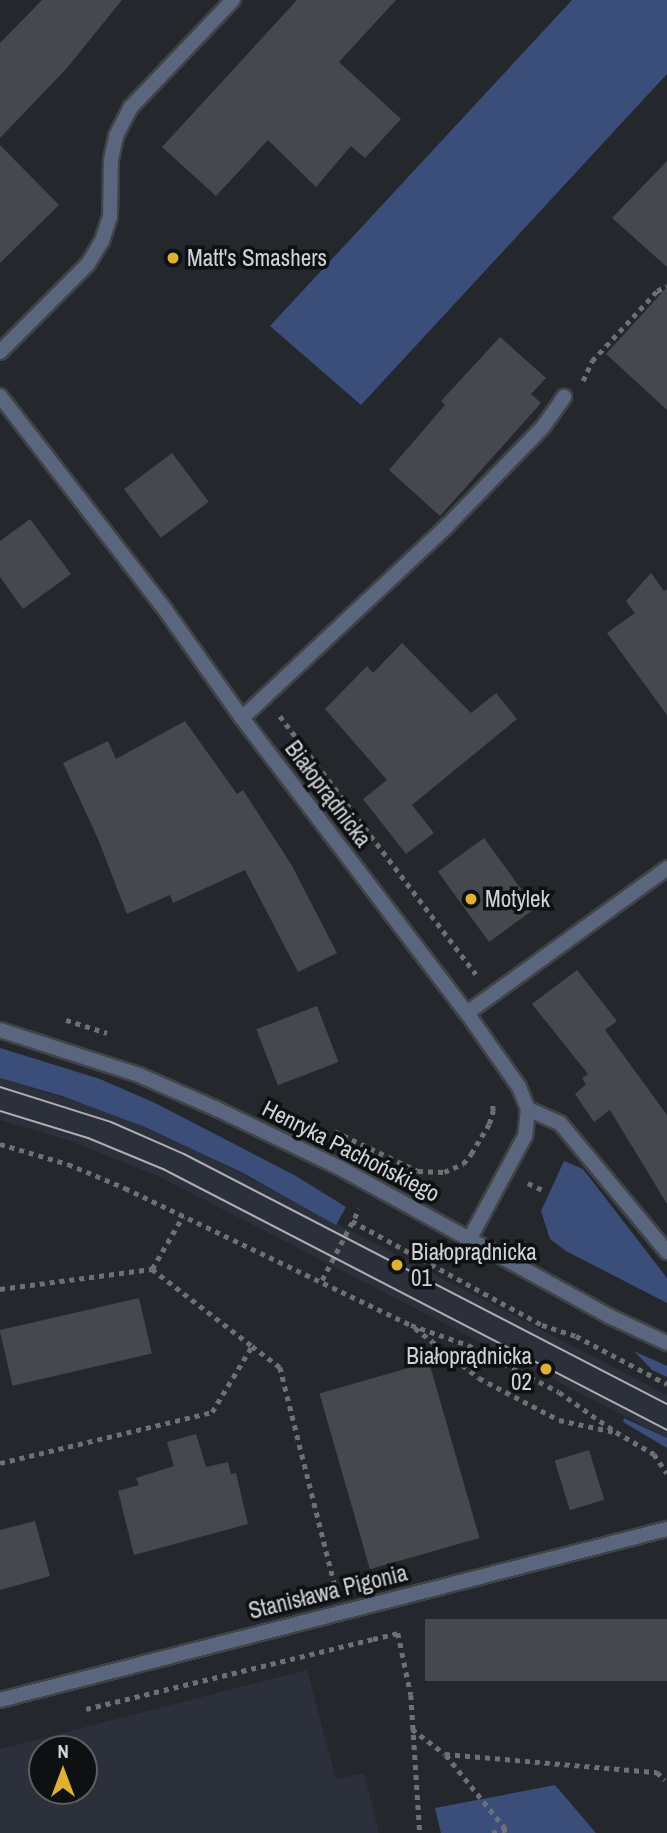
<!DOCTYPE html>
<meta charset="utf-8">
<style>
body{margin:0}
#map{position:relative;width:667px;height:1833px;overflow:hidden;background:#24272c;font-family:"Archivo Narrow",sans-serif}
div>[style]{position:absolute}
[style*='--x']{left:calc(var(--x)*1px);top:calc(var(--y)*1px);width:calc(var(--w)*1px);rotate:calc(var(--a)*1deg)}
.built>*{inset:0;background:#2b303b}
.green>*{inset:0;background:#3b4d79}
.building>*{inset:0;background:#46484e;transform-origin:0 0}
.path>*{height:4.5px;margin-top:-2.25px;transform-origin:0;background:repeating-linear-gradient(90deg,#6d7074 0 5px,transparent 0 10px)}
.roads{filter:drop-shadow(2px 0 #404347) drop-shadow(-2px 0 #404347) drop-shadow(0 2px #404347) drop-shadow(0 -2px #404347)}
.service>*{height:14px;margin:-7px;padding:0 7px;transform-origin:7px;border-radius:7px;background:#5a657e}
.minor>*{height:14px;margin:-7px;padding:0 7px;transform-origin:7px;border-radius:7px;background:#5a657e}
.tertiary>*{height:14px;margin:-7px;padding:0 7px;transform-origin:7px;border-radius:7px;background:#5a657e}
.tram>*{height:2px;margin:-1px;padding:0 1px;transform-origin:1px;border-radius:1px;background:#acafb2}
.dots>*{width:19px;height:19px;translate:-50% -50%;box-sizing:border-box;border:4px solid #0e1012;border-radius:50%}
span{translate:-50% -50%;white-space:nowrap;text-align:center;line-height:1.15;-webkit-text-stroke:7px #0e1012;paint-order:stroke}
.poi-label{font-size:23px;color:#d1d3d6}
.left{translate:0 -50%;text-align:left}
.right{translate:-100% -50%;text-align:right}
.street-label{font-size:23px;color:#d1d3d6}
.north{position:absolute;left:28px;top:1735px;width:70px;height:70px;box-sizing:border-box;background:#0e1012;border:2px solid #5c5e60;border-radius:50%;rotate:0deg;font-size:19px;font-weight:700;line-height:28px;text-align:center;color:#d1d3d6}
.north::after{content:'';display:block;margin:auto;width:24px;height:32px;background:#dfb034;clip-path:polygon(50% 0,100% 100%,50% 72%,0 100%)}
</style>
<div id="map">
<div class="built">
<div style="clip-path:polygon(0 1078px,106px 1111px,178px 1141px,667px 1395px,667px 1438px,160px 1177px,71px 1141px,0 1120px)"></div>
<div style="clip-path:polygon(evenodd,307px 1670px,336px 1779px,364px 1773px,379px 1833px,0 1833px,0 1749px,307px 1670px,42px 1749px,84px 1749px,84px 1791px,42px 1791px,42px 1749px)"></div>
</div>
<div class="green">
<div style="clip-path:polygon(572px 0,667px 0,667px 74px,361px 405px,270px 326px)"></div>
<div style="clip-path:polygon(0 1048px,100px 1079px,155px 1103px,296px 1176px,346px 1207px,336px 1225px,243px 1173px,145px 1127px,62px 1096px,0 1078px)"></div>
<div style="clip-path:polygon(564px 1161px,583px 1169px,667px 1278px,667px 1303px,566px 1251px,550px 1239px,541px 1211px)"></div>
<div style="clip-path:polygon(634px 1351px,667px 1366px,667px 1377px,652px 1370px)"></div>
<div style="clip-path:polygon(624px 1418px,667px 1438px,667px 1448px,623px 1422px)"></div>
<div style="clip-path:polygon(555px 1785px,596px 1833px,441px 1833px,435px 1808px)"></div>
</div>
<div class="building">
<div style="clip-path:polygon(42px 0,122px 0,67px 68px,0 138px,0 43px)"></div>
<div style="clip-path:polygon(297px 0,396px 0,339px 62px,401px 119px,365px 158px,351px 146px,316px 187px,268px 140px,216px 196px,162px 147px)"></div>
<div style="clip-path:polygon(0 145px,59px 205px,0 263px)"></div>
<div style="clip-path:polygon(667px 161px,667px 267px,612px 218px)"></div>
<div style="clip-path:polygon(667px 287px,667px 410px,606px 354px)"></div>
<div style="clip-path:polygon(500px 337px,546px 378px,531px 394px,541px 403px,440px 516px,389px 470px,445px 405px,441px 401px)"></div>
<div style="left:172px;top:453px;width:61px;height:60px;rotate:53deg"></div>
<div style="clip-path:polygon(30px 519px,71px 574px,23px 609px,0 577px,0 541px)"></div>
<div style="clip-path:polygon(651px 573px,664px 591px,667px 589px,667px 715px,607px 633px,635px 613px,626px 601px)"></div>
<div style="clip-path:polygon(402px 643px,471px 713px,496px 693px,517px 719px,412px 805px,434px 833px,406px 854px,363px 799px,387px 780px,325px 709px,367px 666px,373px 673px)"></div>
<div style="clip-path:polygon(185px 721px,237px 794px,243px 790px,291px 864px,337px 953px,298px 972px,245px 870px,173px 903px,170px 895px,127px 914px,98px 839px,63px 763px,108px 741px,116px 759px)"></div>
<div style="left:484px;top:838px;width:87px;height:57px;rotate:54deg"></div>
<div style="clip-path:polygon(577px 970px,617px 1021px,605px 1030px,667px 1115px,667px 1204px,610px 1110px,594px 1122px,575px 1094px,586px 1084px,582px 1078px,588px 1074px,532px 1004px)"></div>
<div style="left:317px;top:1006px;width:60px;height:65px;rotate:69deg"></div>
<div style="left:139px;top:1298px;width:57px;height:143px;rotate:77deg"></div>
<div style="left:429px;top:1362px;width:183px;height:114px;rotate:74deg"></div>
<div style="clip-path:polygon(196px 1434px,206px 1467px,228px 1462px,231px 1474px,236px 1473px,248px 1524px,134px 1555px,118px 1491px,139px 1485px,136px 1478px,174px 1466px,167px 1442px)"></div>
<div style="left:589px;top:1450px;width:52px;height:36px;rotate:73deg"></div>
<div style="clip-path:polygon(35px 1521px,50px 1576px,0 1590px,0 1530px)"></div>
<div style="left:667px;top:1619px;width:62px;height:242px;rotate:90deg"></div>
</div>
<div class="path">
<div style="--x:583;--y:381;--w:22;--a:-66"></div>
<div style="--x:592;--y:361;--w:96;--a:-47.1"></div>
<div style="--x:657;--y:291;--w:11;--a:-27"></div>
<div style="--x:280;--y:716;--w:324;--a:52.8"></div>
<div style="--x:66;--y:1020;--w:43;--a:17.6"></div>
<div style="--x:334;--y:1131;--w:93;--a:25.5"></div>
<div style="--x:418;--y:1171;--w:26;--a:2"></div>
<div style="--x:444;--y:1172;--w:21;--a:-23"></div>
<div style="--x:463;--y:1164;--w:13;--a:-51"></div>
<div style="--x:471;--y:1154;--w:35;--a:-59"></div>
<div style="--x:489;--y:1124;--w:14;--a:-73"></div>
<div style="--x:493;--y:1111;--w:10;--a:-96"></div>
<div style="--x:0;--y:1144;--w:71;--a:16.4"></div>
<div style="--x:68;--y:1164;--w:62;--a:22.8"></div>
<div style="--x:125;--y:1188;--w:317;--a:25.6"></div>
<div style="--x:411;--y:1325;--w:60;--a:19.3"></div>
<div style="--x:468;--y:1345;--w:102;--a:27.3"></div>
<div style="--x:559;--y:1392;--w:70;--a:35.1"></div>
<div style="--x:616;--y:1432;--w:44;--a:30.1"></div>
<div style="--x:654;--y:1454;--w:23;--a:56"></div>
<div style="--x:528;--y:1183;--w:17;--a:25"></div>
<div style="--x:352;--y:1221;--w:217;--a:28.7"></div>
<div style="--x:542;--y:1325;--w:36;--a:18"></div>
<div style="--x:576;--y:1336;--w:103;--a:27.8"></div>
<div style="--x:152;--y:1269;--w:61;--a:-59.7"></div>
<div style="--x:322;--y:1280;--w:80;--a:-62.5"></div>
<div style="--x:0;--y:1289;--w:153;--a:-7.5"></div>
<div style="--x:152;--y:1269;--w:126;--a:37.6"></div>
<div style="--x:415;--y:1328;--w:81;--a:38"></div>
<div style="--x:479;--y:1378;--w:90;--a:27.7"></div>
<div style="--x:559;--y:1420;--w:57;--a:12.1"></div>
<div style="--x:0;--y:1463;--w:218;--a:-13.5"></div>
<div style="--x:212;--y:1412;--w:77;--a:-58.8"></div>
<div style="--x:252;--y:1346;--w:35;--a:37"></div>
<div style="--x:280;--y:1367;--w:226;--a:75.9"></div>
<div style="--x:373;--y:1639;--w:26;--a:-13"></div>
<div style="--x:398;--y:1633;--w:63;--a:78.2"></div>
<div style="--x:411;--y:1695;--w:138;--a:86.3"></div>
<div style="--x:86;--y:1709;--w:295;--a:-13.7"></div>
<div style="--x:412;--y:1729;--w:41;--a:37.1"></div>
<div style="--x:445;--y:1754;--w:213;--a:4.9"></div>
<div style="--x:657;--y:1772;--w:11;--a:45"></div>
<div style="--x:446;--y:1755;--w:100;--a:51.1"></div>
<div style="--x:492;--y:1833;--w:16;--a:-14"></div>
</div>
<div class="roads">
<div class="service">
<div style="--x:0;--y:352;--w:124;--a:-45"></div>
<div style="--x:88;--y:264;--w:27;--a:-59"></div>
<div style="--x:102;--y:241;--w:25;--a:-72"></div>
<div style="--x:110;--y:217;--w:57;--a:-89"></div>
<div style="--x:111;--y:160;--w:25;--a:-78"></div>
<div style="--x:116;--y:136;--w:33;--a:-63"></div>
<div style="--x:131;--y:107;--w:148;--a:-46.4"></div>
<div style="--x:242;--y:718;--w:281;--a:-43.1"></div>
<div style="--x:447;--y:526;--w:138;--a:-45.9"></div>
<div style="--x:543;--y:427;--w:37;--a:-55"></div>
<div style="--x:467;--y:1013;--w:247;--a:-35.9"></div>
<div style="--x:528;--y:1109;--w:35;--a:24"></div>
<div style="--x:560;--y:1123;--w:168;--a:50.3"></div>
</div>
<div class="minor">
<div style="--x:0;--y:396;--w:263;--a:52.3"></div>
<div style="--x:161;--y:604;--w:140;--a:54.6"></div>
<div style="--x:242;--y:718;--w:371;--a:52.7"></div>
<div style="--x:467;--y:1013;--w:90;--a:54.9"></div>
<div style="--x:519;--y:1087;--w:24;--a:68"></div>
<div style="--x:528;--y:1109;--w:27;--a:96"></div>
<div style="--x:525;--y:1136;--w:116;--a:118.3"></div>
<div style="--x:0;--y:1700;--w:689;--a:-14.38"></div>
</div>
<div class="tertiary">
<div style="--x:0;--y:1030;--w:146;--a:17.9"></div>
<div style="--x:139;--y:1075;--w:85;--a:23.6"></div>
<div style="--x:217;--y:1109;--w:136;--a:25.6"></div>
<div style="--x:340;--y:1168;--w:307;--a:28.8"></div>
<div style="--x:609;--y:1316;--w:64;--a:25"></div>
</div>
</div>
<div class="tram">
<div style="--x:0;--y:1087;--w:116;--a:17.5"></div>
<div style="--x:111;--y:1122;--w:80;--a:23.7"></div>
<div style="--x:184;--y:1154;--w:544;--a:27.37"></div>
<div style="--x:0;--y:1111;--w:92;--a:17.1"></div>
<div style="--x:88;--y:1138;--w:81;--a:22.5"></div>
<div style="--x:163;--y:1169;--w:568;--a:27.38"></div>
</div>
<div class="dots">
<div style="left:173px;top:258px;background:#dfb034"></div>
<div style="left:471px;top:899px;background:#dfb034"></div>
<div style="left:397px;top:1265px;background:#dfb034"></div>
<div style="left:546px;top:1369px;background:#dfb034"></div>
</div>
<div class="poi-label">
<span class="left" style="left:187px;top:258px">Matt's Smashers</span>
<span class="left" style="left:485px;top:899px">Motylek</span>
<span class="left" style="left:411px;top:1265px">Białoprądnicka<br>01</span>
<span class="right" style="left:532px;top:1369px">Białoprądnicka<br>02</span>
</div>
<div class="street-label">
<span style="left:328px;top:794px;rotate:53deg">Białoprądnicka</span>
<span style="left:351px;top:1151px;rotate:27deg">Henryka Pachońskiego</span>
<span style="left:328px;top:1592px;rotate:-14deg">Stanisława Pigonia</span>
</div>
<div class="north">N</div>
</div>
